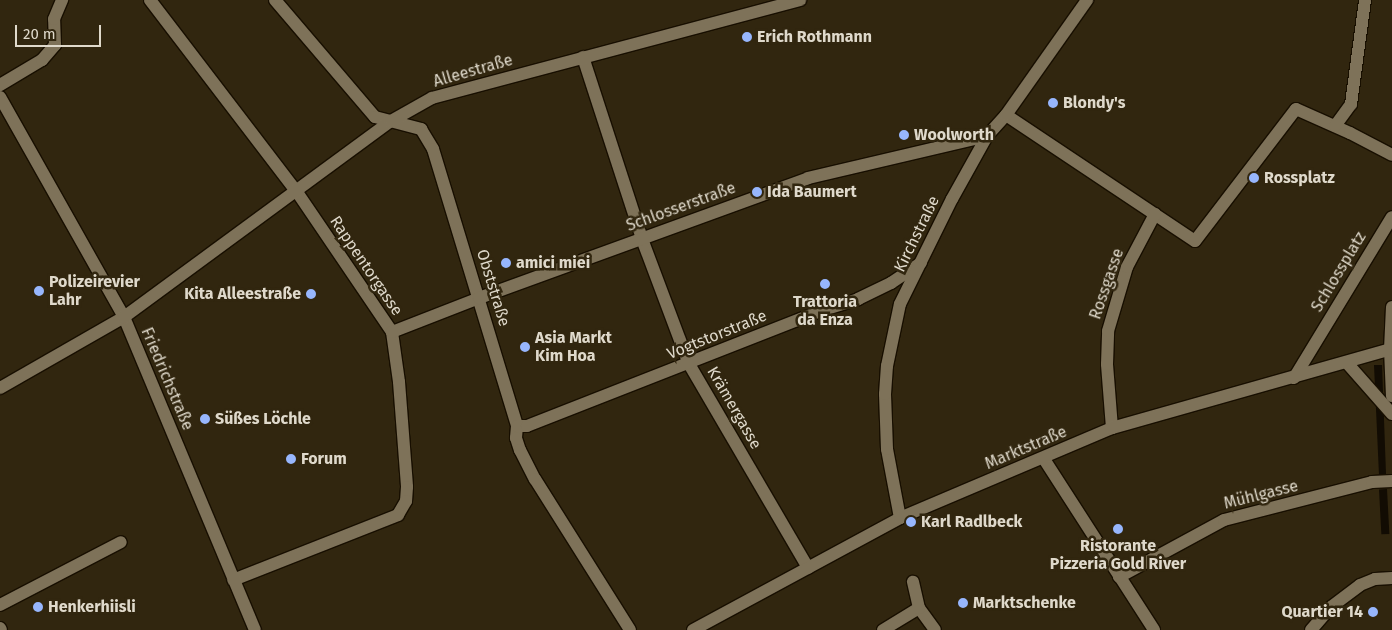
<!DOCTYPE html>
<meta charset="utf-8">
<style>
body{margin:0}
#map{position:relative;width:1392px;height:630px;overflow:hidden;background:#31260f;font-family:"Fira Sans",sans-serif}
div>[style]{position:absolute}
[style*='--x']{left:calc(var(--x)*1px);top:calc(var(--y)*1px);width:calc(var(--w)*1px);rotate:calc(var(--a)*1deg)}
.water>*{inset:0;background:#120c03;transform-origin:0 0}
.roads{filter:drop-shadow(1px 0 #180f00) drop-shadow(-1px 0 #180f00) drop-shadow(0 1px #180f00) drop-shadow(0 -1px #180f00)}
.lane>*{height:12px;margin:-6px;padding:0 6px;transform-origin:6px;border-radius:6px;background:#7e7259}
.street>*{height:12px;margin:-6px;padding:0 6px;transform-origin:6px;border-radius:6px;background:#7e7259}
.dots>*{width:14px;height:14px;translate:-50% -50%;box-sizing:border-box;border:2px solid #31260f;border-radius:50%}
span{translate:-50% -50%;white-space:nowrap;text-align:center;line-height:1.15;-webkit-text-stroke:5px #31260f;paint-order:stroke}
.poi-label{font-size:16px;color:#dfd9cb;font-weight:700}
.left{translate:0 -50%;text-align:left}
.right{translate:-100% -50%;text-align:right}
.street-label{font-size:16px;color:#dfd9cb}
.scale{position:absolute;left:15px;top:25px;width:86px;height:22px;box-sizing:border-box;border:2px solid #dfd9cb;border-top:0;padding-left:6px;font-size:15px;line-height:18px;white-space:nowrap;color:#dfd9cb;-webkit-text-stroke:4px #31260f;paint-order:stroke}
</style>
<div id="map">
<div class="water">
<div style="clip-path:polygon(1374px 365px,1382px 365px,1386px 474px,1383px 475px,1379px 475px)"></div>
<div style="left:1387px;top:489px;width:45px;height:8px;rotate:87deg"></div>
</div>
<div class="roads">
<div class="lane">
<div style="--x:0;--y:85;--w:49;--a:-30.8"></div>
<div style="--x:42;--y:60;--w:20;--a:-49"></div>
<div style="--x:55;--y:45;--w:26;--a:-92"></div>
<div style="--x:54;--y:19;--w:21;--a:-67"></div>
</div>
<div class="street">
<div style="--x:150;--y:0;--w:242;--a:52.6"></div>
<div style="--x:297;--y:192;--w:169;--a:55.8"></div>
<div style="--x:392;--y:332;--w:50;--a:82"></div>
<div style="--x:399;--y:382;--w:105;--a:85.6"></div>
<div style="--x:407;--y:487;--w:14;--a:94"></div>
<div style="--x:406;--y:501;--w:16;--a:120"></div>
<div style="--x:398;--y:515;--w:177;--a:158.5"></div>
<div style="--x:275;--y:0;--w:154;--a:49.5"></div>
<div style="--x:375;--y:117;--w:48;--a:14.6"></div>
<div style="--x:421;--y:129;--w:23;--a:59"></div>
<div style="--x:433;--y:149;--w:289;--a:73.1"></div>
<div style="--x:517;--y:426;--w:12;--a:95"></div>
<div style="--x:516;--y:438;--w:13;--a:72"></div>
<div style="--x:520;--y:450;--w:33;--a:63"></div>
<div style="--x:535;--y:479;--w:178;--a:57.8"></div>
<div style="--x:583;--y:57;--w:191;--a:72"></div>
<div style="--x:642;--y:239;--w:134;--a:69.4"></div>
<div style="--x:689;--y:364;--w:236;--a:59.7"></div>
<div style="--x:0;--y:97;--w:253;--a:60.6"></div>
<div style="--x:124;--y:317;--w:339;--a:67.3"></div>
<div style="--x:1006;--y:115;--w:227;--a:33.7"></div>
<div style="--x:1195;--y:241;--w:166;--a:-52.6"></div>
<div style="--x:1296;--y:109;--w:59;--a:24"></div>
<div style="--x:1350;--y:133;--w:47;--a:27.6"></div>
<div style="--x:1335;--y:126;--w:27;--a:-54"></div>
<div style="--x:1351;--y:104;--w:105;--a:-82.3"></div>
<div style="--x:1392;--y:307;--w:42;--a:92.7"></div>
<div style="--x:1390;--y:349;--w:47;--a:87.6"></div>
<div style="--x:392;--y:332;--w:93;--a:-21.3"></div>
<div style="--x:479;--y:298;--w:350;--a:-20"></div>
<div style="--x:808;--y:178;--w:184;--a:-13.2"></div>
<div style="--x:1347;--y:363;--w:68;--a:48.6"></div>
<div style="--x:1294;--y:378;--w:188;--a:-58.7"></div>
<div style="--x:0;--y:388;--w:143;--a:-29.8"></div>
<div style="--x:124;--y:317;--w:331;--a:-36.3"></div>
<div style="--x:391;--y:121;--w:47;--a:-29.3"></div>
<div style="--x:432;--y:98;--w:381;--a:-14.9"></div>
<div style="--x:517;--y:426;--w:10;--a:0"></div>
<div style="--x:527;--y:426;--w:318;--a:-21.4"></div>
<div style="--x:823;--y:310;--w:37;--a:-17"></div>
<div style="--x:858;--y:299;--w:37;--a:-26"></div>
<div style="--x:891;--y:283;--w:36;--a:-34"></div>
<div style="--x:1112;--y:428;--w:64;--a:-94.5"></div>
<div style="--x:1107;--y:364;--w:33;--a:-88"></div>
<div style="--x:1108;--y:331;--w:67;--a:-73.5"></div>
<div style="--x:1127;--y:267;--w:60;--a:-62.2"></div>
<div style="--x:1044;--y:459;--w:203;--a:57.2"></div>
<div style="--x:900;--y:518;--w:70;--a:-100.7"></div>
<div style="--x:887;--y:449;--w:55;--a:-92.1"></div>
<div style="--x:885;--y:394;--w:28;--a:-86"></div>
<div style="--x:887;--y:366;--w:63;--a:-78.2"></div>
<div style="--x:900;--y:304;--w:117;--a:-63.7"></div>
<div style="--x:952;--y:199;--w:72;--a:-60.9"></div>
<div style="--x:987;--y:136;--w:28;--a:-48"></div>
<div style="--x:1006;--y:115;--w:141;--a:-54.8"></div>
<div style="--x:1119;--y:577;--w:119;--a:-28.5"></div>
<div style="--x:1224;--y:520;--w:153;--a:-14.4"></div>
<div style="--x:1372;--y:482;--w:20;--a:-3"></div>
<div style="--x:0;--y:605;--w:136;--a:-27.5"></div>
<div style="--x:919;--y:608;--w:27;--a:54"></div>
<div style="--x:0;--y:628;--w:2;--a:63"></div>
<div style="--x:693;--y:630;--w:235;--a:-28.4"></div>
<div style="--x:900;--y:518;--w:230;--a:-23"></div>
<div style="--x:1112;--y:428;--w:291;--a:-15.8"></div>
<div style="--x:883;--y:630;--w:42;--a:-31.4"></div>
<div style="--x:919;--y:608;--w:27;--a:-103"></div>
<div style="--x:1311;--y:630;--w:30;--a:-49"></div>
<div style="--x:1331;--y:607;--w:36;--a:-37"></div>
<div style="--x:1360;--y:585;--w:16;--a:-22"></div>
<div style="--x:1375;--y:579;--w:17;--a:-3"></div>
</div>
</div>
<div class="dots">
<div style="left:747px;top:37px;background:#97b6fd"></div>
<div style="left:1053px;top:103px;background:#97b6fd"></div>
<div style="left:904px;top:135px;background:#97b6fd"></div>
<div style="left:1254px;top:178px;background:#97b6fd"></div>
<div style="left:757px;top:192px;background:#97b6fd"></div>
<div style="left:506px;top:263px;background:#97b6fd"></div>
<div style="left:825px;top:284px;background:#97b6fd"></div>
<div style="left:39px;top:291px;background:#97b6fd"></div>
<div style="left:311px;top:294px;background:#97b6fd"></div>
<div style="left:525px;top:347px;background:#97b6fd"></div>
<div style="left:205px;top:419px;background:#97b6fd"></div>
<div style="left:291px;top:459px;background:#97b6fd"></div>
<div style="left:911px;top:522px;background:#97b6fd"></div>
<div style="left:1118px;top:529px;background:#97b6fd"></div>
<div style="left:963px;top:603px;background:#97b6fd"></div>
<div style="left:38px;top:607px;background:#97b6fd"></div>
<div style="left:1373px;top:612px;background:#97b6fd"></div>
</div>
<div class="poi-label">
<span class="left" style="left:757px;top:37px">Erich Rothmann</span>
<span class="left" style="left:1063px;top:103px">Blondy's</span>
<span class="left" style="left:914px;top:135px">Woolworth</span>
<span class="left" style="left:1264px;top:178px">Rossplatz</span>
<span class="left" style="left:767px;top:192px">Ida Baumert</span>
<span class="left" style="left:516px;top:263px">amici miei</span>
<span class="left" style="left:49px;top:291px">Polizeirevier<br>Lahr</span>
<span class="right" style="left:301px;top:294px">Kita Alleestraße</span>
<span style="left:825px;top:311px">Trattoria<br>da Enza</span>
<span class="left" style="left:535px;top:347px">Asia Markt<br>Kim Hoa</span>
<span class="left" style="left:215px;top:419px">Süßes Löchle</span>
<span class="left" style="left:301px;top:459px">Forum</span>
<span class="left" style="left:921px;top:522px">Karl Radlbeck</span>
<span style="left:1118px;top:555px">Ristorante<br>Pizzeria Gold River</span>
<span class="left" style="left:973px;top:603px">Marktschenke</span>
<span class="left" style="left:48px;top:607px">Henkerhiisli</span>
<span class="right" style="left:1363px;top:612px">Quartier 14</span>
</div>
<div class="street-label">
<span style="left:473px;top:71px;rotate:-16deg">Alleestraße</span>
<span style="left:681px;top:207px;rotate:-20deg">Schlosserstraße</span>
<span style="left:917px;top:234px;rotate:-64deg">Kirchstraße</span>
<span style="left:366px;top:266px;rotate:56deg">Rappentorgasse</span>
<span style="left:1339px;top:272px;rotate:-59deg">Schlossplatz</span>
<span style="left:1107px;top:284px;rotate:-71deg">Rossgasse</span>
<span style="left:493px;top:288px;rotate:73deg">Obststraße</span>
<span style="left:717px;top:335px;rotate:-22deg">Vogtstorstraße</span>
<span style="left:167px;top:379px;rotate:67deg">Friedrichstraße</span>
<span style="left:734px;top:408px;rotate:60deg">Krämergasse</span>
<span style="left:1026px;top:448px;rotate:-23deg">Marktstraße</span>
<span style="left:1261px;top:495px;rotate:-14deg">Mühlgasse</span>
</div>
<div class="scale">20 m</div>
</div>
